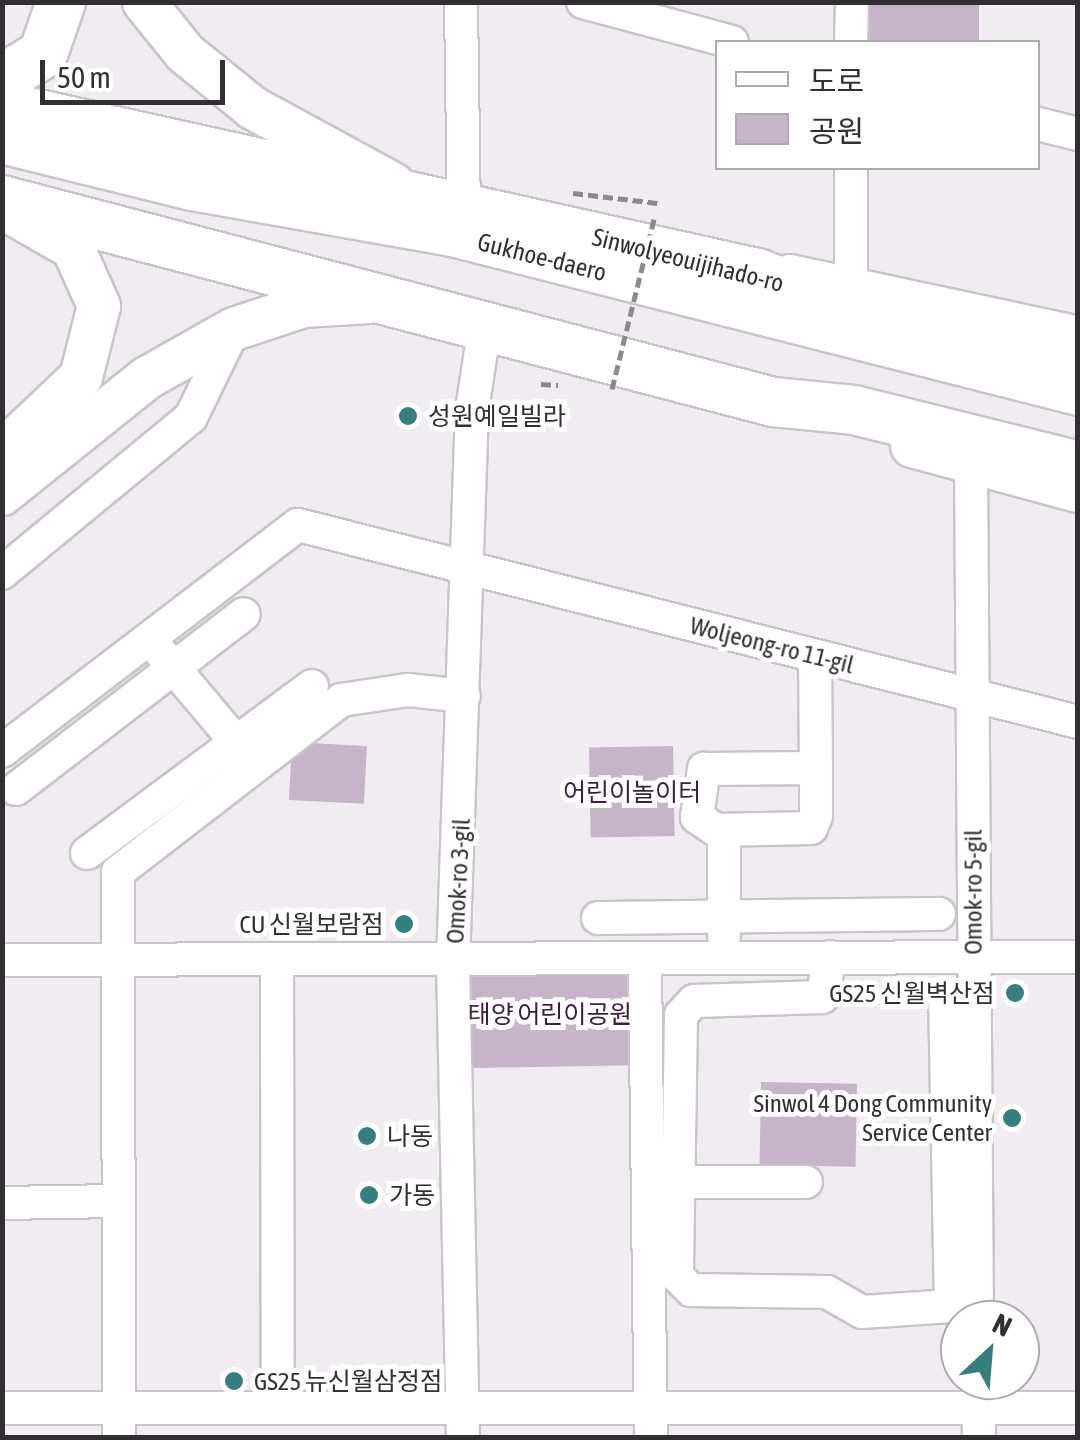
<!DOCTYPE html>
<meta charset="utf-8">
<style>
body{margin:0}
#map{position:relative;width:1080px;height:1440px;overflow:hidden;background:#f1ebf2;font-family:"Asap Condensed","Noto Sans KR",sans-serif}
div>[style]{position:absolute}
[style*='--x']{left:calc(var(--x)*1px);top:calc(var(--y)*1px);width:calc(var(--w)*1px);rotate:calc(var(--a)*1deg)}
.green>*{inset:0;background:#c6b4c8;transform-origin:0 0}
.path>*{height:5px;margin-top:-2.5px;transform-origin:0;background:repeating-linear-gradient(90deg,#8c888d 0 10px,transparent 0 15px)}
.roads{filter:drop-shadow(2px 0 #c9c4ca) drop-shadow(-2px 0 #c9c4ca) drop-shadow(0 2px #c9c4ca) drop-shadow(0 -2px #c9c4ca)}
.minor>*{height:32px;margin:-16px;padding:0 16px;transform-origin:16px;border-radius:16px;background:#fff}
.major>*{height:42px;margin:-21px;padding:0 21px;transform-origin:21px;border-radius:21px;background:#fff}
.highway>*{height:48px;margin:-24px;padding:0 24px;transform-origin:24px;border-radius:24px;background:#fff}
.path-bridge>*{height:5px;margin-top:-2.5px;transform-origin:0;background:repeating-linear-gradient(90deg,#8c888d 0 10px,transparent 0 15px)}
.dots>*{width:28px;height:28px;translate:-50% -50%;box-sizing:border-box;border:5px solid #fff;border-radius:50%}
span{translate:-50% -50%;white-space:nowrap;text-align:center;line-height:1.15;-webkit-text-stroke:10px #fff;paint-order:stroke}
.street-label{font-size:25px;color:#312f31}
.poi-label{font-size:25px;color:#312f31}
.left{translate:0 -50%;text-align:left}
.right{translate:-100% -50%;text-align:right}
.park-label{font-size:25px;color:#3f1c44}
.frame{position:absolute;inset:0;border:5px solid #312f31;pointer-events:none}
.legend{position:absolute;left:715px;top:40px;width:325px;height:130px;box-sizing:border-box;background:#fff;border:2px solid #adacad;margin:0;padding:12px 18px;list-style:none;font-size:30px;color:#312f31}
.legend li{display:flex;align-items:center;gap:20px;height:50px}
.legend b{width:50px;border:2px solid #adacad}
.north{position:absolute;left:940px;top:1300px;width:100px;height:100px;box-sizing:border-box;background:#fff;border:2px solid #adacad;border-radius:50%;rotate:26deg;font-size:28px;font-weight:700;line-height:40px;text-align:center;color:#312f31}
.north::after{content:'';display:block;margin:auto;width:35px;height:45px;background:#367f80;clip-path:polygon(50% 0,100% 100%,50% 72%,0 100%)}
.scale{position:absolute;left:40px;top:60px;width:185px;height:45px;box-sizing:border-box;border:5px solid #312f31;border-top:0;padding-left:12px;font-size:30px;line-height:35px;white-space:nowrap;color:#312f31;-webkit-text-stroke:8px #fff;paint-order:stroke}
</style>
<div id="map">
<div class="green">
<div style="left:868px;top:3px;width:111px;height:39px"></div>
<div style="left:292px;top:742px;width:75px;height:58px;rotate:3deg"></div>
<div style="left:673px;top:746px;width:90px;height:84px;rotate:89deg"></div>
<div style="left:645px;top:962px;width:103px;height:192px;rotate:89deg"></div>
<div style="left:761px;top:1082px;width:96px;height:83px;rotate:1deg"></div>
</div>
<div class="path">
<div style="--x:573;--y:193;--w:85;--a:6.8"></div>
<div style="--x:541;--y:384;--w:17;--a:3"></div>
</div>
<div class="roads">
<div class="minor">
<div style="--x:461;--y:2;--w:205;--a:89.2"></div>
<div style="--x:583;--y:2;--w:154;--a:15"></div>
<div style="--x:851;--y:42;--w:40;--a:-88.6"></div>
<div style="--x:1038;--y:124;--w:41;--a:14"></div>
<div style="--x:851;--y:282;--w:114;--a:-90"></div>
<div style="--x:971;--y:464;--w:856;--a:89.6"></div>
<div style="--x:2;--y:573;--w:245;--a:-39.5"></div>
<div style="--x:191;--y:417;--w:98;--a:-64"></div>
<div style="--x:162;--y:654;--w:115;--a:49.9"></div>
<div style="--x:815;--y:656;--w:112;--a:89.5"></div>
<div style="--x:816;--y:768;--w:48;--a:90"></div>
<div style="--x:816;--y:816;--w:13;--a:113"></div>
<div style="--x:811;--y:828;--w:95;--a:178.8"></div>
<div style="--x:716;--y:830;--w:23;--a:-146"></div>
<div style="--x:697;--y:817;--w:49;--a:-81.7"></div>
<div style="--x:704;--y:769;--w:112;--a:-0.5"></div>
<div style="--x:2;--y:751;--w:372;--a:-37.4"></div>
<div style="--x:298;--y:525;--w:804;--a:14.17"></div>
<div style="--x:16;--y:789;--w:287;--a:-37.5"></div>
<div style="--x:87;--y:853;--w:280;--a:-36.6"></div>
<div style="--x:598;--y:918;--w:341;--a:-0.7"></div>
<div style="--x:724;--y:936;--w:106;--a:-90"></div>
<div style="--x:830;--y:957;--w:41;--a:101.3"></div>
<div style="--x:822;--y:997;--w:128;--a:178.2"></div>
<div style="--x:694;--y:1001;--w:19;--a:133"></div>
<div style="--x:681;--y:1015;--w:261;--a:90.9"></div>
<div style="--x:677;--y:1276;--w:20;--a:45"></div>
<div style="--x:691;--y:1290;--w:136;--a:0.8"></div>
<div style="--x:827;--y:1292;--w:40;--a:29.7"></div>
<div style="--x:862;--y:1312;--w:89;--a:-3.9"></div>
<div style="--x:951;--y:1306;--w:302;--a:-91.1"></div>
<div style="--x:2;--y:960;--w:1076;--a:-0.16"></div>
<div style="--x:277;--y:961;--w:446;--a:89.9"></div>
<div style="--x:645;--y:962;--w:476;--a:89.3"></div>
<div style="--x:678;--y:1182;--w:128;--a:0"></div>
<div style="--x:2;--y:1203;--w:115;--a:-1"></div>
<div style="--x:978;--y:1380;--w:58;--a:89"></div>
<div style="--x:2;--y:1408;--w:1076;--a:0"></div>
<div style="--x:119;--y:1438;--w:566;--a:-90.1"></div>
<div style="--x:118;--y:872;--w:282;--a:-37.6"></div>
<div style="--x:341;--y:700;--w:68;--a:-8.5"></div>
<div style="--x:408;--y:690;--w:56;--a:6.1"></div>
<div style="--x:463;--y:1438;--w:474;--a:-91.2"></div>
<div style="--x:453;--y:964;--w:554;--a:-88.04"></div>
<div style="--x:472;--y:410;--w:86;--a:-81.3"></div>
</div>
<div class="major">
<div style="--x:144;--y:2;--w:65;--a:51.2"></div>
<div style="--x:185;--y:53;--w:87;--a:39"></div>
<div style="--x:253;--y:108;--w:159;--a:28.5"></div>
<div style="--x:2;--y:142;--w:196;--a:13.9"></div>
<div style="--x:192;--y:189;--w:264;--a:10"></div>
<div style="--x:452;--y:235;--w:646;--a:14.25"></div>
<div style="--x:790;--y:276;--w:295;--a:12.1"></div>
<div style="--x:912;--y:446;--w:172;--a:15.2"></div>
<div style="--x:2;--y:452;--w:109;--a:-43.5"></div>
<div style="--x:81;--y:377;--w:73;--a:-75.8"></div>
<div style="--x:99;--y:306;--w:64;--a:-114.1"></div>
<div style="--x:73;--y:248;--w:70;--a:-150.2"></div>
<div style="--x:2;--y:494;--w:186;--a:-38.7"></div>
<div style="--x:147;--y:378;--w:100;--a:-29.4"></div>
<div style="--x:234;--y:329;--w:73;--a:-18.4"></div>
<div style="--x:303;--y:306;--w:66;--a:-3.5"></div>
</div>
<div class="highway">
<div style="--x:2;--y:79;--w:48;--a:-31.4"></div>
<div style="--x:43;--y:54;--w:55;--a:-70.9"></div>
<div style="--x:2;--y:106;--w:773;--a:12.47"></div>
<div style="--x:757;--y:273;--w:95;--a:20.9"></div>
<div style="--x:846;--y:307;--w:239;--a:14"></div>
<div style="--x:2;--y:200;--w:797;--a:14.68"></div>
<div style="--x:773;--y:402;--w:81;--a:5.6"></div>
<div style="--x:854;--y:410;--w:231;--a:14"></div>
</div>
</div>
<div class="path-bridge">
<div style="--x:612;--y:389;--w:179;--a:-76.1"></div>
</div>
<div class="dots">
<div style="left:408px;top:416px;background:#367f80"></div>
<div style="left:404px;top:924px;background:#367f80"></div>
<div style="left:1015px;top:993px;background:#367f80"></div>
<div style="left:1012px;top:1118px;background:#367f80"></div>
<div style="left:367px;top:1136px;background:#367f80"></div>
<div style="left:369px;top:1195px;background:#367f80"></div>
<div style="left:234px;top:1381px;background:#367f80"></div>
</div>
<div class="street-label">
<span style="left:542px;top:257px;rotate:14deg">Gukhoe-daero</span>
<span style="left:688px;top:260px;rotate:14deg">Sinwolyeouijihado-ro</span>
<span style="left:772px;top:645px;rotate:14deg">Woljeong-ro 11-gil</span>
<span style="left:458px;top:881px;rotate:-87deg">Omok-ro 3-gil</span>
<span style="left:973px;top:892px;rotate:-90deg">Omok-ro 5-gil</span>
</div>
<div class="poi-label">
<span class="left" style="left:428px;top:416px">성원예일빌라</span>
<span class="right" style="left:384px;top:924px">CU 신월보람점</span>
<span class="right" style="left:995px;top:993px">GS25 신월벽산점</span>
<span class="right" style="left:992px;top:1118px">Sinwol 4 Dong Community<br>Service Center</span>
<span class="left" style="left:387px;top:1136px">나동</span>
<span class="left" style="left:389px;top:1195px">가동</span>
<span class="left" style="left:254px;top:1381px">GS25 뉴신월삼정점</span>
</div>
<div class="park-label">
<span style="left:632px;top:792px">어린이놀이터</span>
<span style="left:550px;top:1014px">태양 어린이공원</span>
</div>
<div class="frame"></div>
<ul class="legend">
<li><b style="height:12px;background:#fff"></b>도로</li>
<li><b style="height:28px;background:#c6b4c8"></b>공원</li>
</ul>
<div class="north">N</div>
<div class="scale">50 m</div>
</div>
